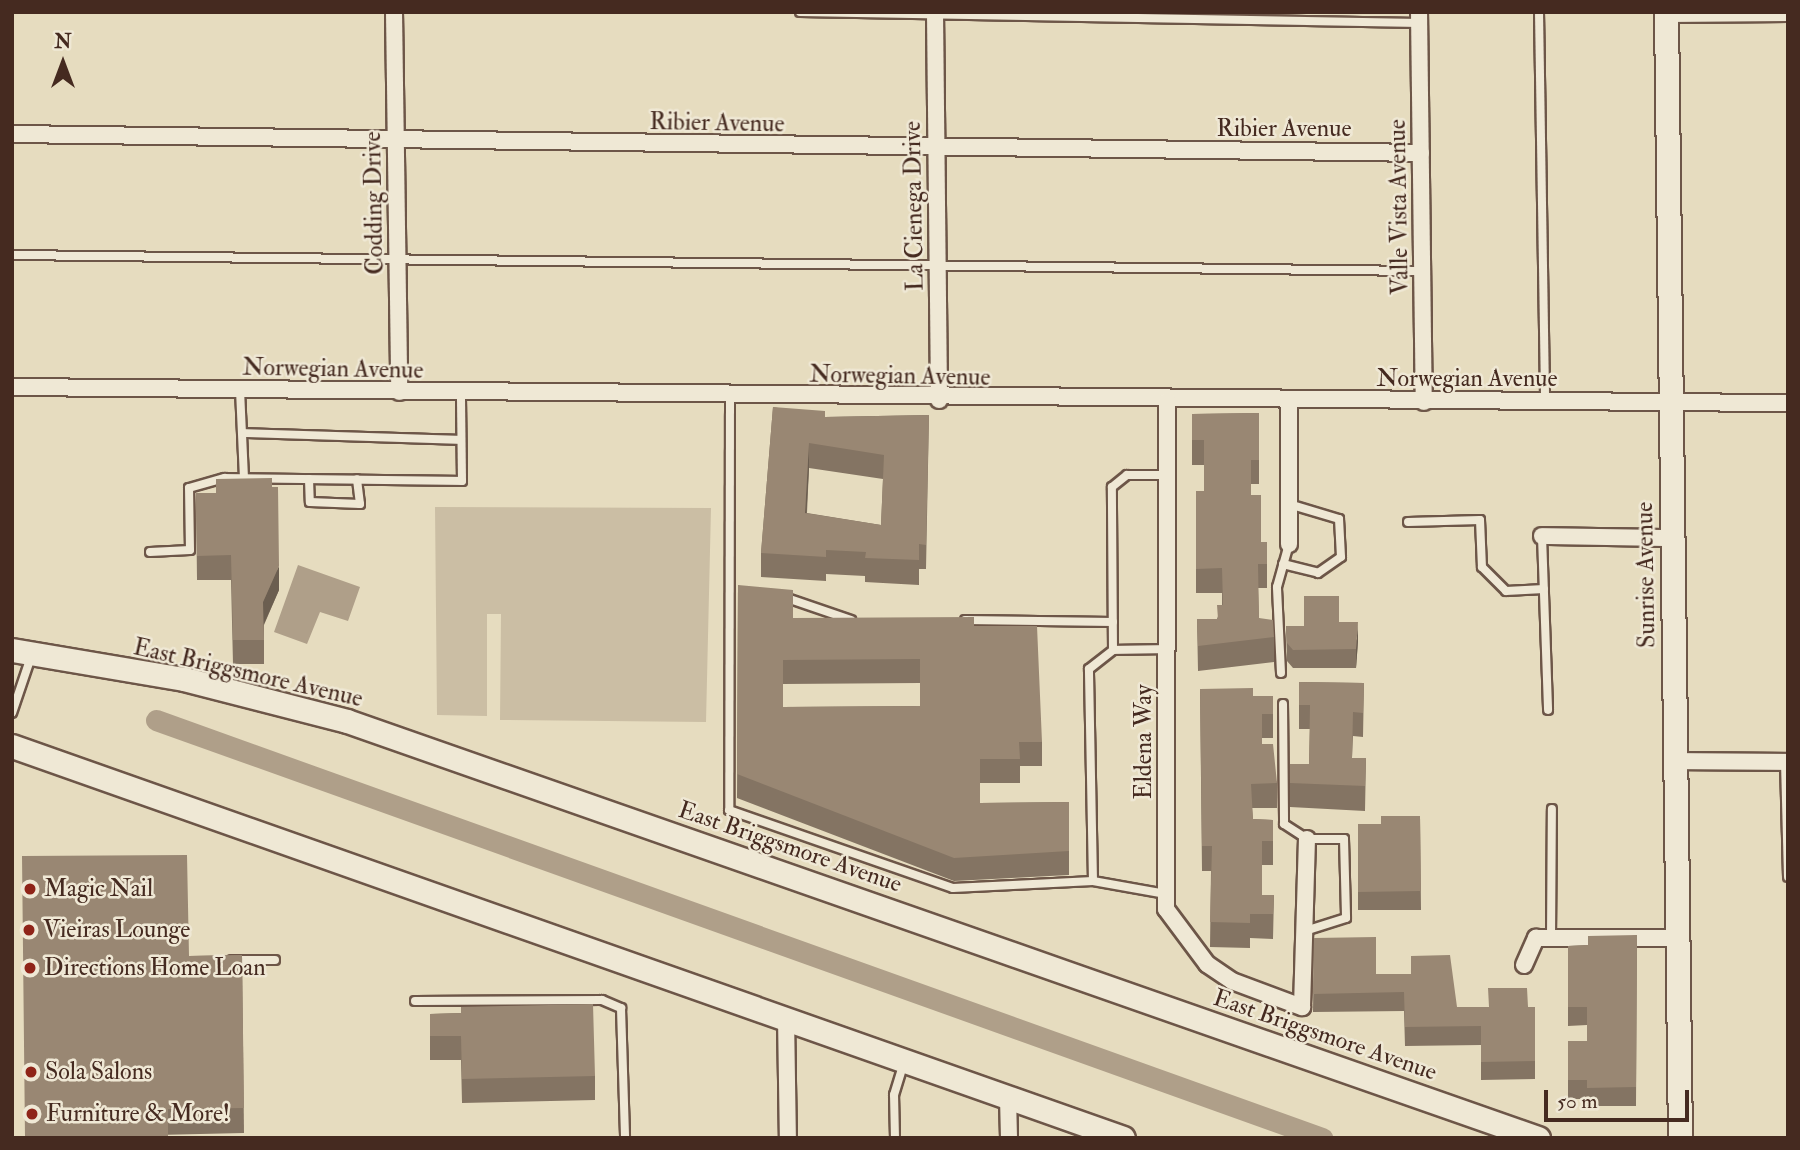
<!DOCTYPE html>
<style>
body{margin:0}
#map{position:relative;width:1800px;height:1150px;overflow:hidden;background:#e6dcbf;font-family:"IM FELL Double Pica",serif}
div>[style]{position:absolute}
[style*='--x']{left:calc(var(--x)*1px);top:calc(var(--y)*1px);width:calc(var(--w)*1px);rotate:calc(var(--a)*1deg)}
.green>*{inset:0;background:#cbbea4}
.water>*{inset:0;background:#af9f89}
.canal>*{height:21px;margin:-10.5px;padding:0 10.5px;transform-origin:10.5px;border-radius:10.5px;background:#af9f89}
.roads{filter:drop-shadow(2px 0 #6d5648) drop-shadow(-2px 0 #6d5648) drop-shadow(0 2px #6d5648) drop-shadow(0 -2px #6d5648)}
.lane>*{height:8px;margin:-4px;padding:0 4px;transform-origin:4px;border-radius:4px;background:#efe8d5}
.street>*{height:16px;margin:-8px;padding:0 8px;transform-origin:8px;border-radius:8px;background:#efe8d5}
.secondary>*{height:23px;margin:-11.5px;padding:0 11.5px;transform-origin:11.5px;border-radius:11.5px;background:#efe8d5}
.wall>*{inset:0;background:#847463}
.shaded-wall>*{inset:0;background:#6b5e50}
.building>*{inset:0;background:#998773}
.dots>*{width:19px;height:19px;translate:-50% -50%;box-sizing:border-box;border:4px solid #efe8d5;border-radius:50%}
span{translate:-50% -50%;white-space:nowrap;text-align:center;line-height:1.15;-webkit-text-stroke:5px #efe8d5;paint-order:stroke}
.street-label{font-size:24px;color:#452a20}
.poi-label{font-size:24px;color:#452a20}
.left{translate:0 -50%;text-align:left}
.frame{position:absolute;inset:0;border:14px solid #452a20;pointer-events:none}
.north{position:absolute;left:28px;top:28px;width:70px;height:70px;-webkit-text-stroke:5px #efe8d5;paint-order:stroke;rotate:0deg;font-size:19px;font-weight:700;line-height:28px;text-align:center;color:#452a20}
.north::after{content:'';display:block;margin:auto;width:24px;height:32px;background:#452a20;clip-path:polygon(50% 0,100% 100%,50% 72%,0 100%)}
.scale{position:absolute;left:1544px;top:1090px;width:145px;height:32px;box-sizing:border-box;border:4px solid #452a20;border-top:0;padding-left:9px;font-size:21px;line-height:24px;white-space:nowrap;color:#452a20;-webkit-text-stroke:5px #efe8d5;paint-order:stroke}
</style>
<div id="map">
<div class="green">
<div style="clip-path:polygon(435px 507px,711px 508px,706px 722px,500px 720px,501px 614px,487px 614px,487px 716px,437px 715px)"></div>
</div>
<div class="water">
<div style="clip-path:polygon(298px 565px,360px 587px,348px 621px,320px 612px,307px 644px,274px 632px)"></div>
</div>
<div class="canal">
<div style="--x:156;--y:720;--w:1239;--a:19.72"></div>
</div>
<div class="roads">
<div class="lane">
<div style="--x:800;--y:12;--w:620;--a:1.02"></div>
<div style="--x:1539;--y:12;--w:390;--a:89.1"></div>
<div style="--x:1668;--y:18;--w:120;--a:-0.5"></div>
<div style="--x:12;--y:255;--w:1411;--a:0.65"></div>
<div style="--x:240;--y:390;--w:87;--a:87.4"></div>
<div style="--x:730;--y:397;--w:413;--a:90.1"></div>
<div style="--x:729;--y:810;--w:237;--a:19.2"></div>
<div style="--x:953;--y:888;--w:140;--a:-2.9"></div>
<div style="--x:1093;--y:881;--w:74;--a:10.1"></div>
<div style="--x:243;--y:433;--w:217;--a:1.8"></div>
<div style="--x:309;--y:479;--w:23;--a:88"></div>
<div style="--x:310;--y:502;--w:50;--a:2.3"></div>
<div style="--x:360;--y:504;--w:25;--a:-97"></div>
<div style="--x:1408;--y:522;--w:72;--a:-1.6"></div>
<div style="--x:1480;--y:520;--w:47;--a:87.6"></div>
<div style="--x:1482;--y:567;--w:34;--a:45"></div>
<div style="--x:1506;--y:591;--w:38;--a:-3"></div>
<div style="--x:1542;--y:536;--w:174;--a:88"></div>
<div style="--x:150;--y:552;--w:40;--a:-2.9"></div>
<div style="--x:190;--y:550;--w:62;--a:-90.9"></div>
<div style="--x:189;--y:488;--w:37;--a:-16"></div>
<div style="--x:225;--y:478;--w:237;--a:0.7"></div>
<div style="--x:462;--y:481;--w:88;--a:-90.7"></div>
<div style="--x:1283;--y:564;--w:36;--a:14"></div>
<div style="--x:1318;--y:573;--w:28;--a:-35"></div>
<div style="--x:1341;--y:557;--w:38;--a:-93"></div>
<div style="--x:1339;--y:519;--w:52;--a:-163.3"></div>
<div style="--x:784;--y:597;--w:71;--a:18.9"></div>
<div style="--x:965;--y:620;--w:148;--a:0.8"></div>
<div style="--x:1113;--y:650;--w:163;--a:-90.4"></div>
<div style="--x:1112;--y:487;--w:19;--a:-39"></div>
<div style="--x:1127;--y:475;--w:40;--a:0"></div>
<div style="--x:1281;--y:673;--w:86;--a:-92.7"></div>
<div style="--x:1277;--y:587;--w:45;--a:-74.4"></div>
<div style="--x:1283;--y:704;--w:120;--a:89.5"></div>
<div style="--x:1284;--y:824;--w:27;--a:33"></div>
<div style="--x:1307;--y:839;--w:37;--a:0"></div>
<div style="--x:1344;--y:839;--w:79;--a:88.5"></div>
<div style="--x:1346;--y:918;--w:43;--a:162.4"></div>
<div style="--x:12;--y:713;--w:59;--a:-71.3"></div>
<div style="--x:1785;--y:762;--w:115;--a:88.5"></div>
<div style="--x:1093;--y:881;--w:212;--a:-91.1"></div>
<div style="--x:1089;--y:669;--w:31;--a:-38"></div>
<div style="--x:1113;--y:650;--w:54;--a:-1.1"></div>
<div style="--x:1551;--y:938;--w:129;--a:-89.6"></div>
<div style="--x:232;--y:960;--w:43;--a:0"></div>
<div style="--x:415;--y:1001;--w:187;--a:-0.3"></div>
<div style="--x:602;--y:1000;--w:21;--a:23"></div>
<div style="--x:621;--y:1008;--w:130;--a:88.2"></div>
<div style="--x:895;--y:1138;--w:43;--a:-91.3"></div>
<div style="--x:894;--y:1095;--w:34;--a:-73"></div>
</div>
<div class="street">
<div style="--x:394;--y:12;--w:380;--a:89.2"></div>
<div style="--x:935;--y:12;--w:388;--a:89.4"></div>
<div style="--x:1419;--y:12;--w:390;--a:89.3"></div>
<div style="--x:12;--y:134;--w:1409;--a:0.77"></div>
<div style="--x:12;--y:387;--w:1776;--a:0.52"></div>
<div style="--x:1167;--y:401;--w:508;--a:90.11"></div>
<div style="--x:1166;--y:909;--w:69;--a:53.3"></div>
<div style="--x:1207;--y:964;--w:30;--a:34"></div>
<div style="--x:1232;--y:981;--w:75;--a:20.4"></div>
<div style="--x:1302;--y:1007;--w:168;--a:-88.3"></div>
<div style="--x:1289;--y:401;--w:143;--a:90"></div>
<div style="--x:1542;--y:536;--w:129;--a:0.9"></div>
<div style="--x:1675;--y:761;--w:113;--a:0.5"></div>
<div style="--x:1524;--y:965;--w:30;--a:-66"></div>
<div style="--x:1536;--y:938;--w:141;--a:0"></div>
<div style="--x:786;--y:1017;--w:121;--a:89.1"></div>
<div style="--x:1008;--y:1097;--w:41;--a:88.6"></div>
</div>
<div class="secondary">
<div style="--x:1666;--y:12;--w:1126;--a:89.29"></div>
<div style="--x:12;--y:650;--w:174;--a:9.6"></div>
<div style="--x:184;--y:679;--w:168;--a:14.4"></div>
<div style="--x:347;--y:721;--w:1262;--a:19.3"></div>
<div style="--x:12;--y:746;--w:1178;--a:19.43"></div>
</div>
</div>
<div class="wall">
<div style="clip-path:polygon(evenodd,773px 407px,825px 417px,929px 415px,926px 569px,919px 569px,919px 585px,865px 582px,865px 576px,826px 574px,826px 581px,761px 577px,761px 553px,773px 407px,809px 468px,883px 479px,881px 525px,807px 513px,809px 468px)"></div>
<div style="clip-path:polygon(1259px 413px,1259px 484px,1251px 484px,1251px 495px,1261px 542px,1267px 542px,1267px 588px,1258px 588px,1259px 618px,1274px 637px,1274px 662px,1198px 671px,1197px 619px,1217px 619px,1222px 605px,1222px 593px,1196px 593px,1196px 491px,1204px 491px,1204px 465px,1192px 465px,1192px 414px)"></div>
<div style="clip-path:polygon(272px 487px,279px 590px,264px 625px,264px 664px,233px 664px,231px 580px,197px 580px,196px 493px,216px 493px)"></div>
<div style="clip-path:polygon(evenodd,738px 585px,793px 618px,974px 626px,1042px 742px,1042px 766px,1020px 766px,1020px 783px,980px 783px,980px 803px,1069px 802px,1069px 875px,954px 881px,737px 798px,738px 585px,920px 683px,920px 706px,783px 707px,783px 684px,920px 683px)"></div>
<div style="clip-path:polygon(1339px 622px,1358px 641px,1356px 668px,1293px 668px,1287px 661px,1286px 626px,1304px 626px)"></div>
<div style="clip-path:polygon(1299px 682px,1364px 683px,1363px 737px,1353px 736px,1352px 758px,1366px 758px,1365px 811px,1290px 807px,1290px 764px,1309px 764px,1310px 729px,1299px 729px)"></div>
<div style="clip-path:polygon(1200px 689px,1253px 696px,1273px 696px,1273px 738px,1262px 738px,1262px 744px,1277px 783px,1277px 808px,1252px 808px,1253px 819px,1273px 820px,1273px 865px,1262px 865px,1262px 895px,1274px 895px,1273px 939px,1250px 938px,1250px 948px,1210px 947px,1211px 871px,1202px 871px)"></div>
<div style="clip-path:polygon(1420px 816px,1421px 910px,1358px 910px,1358px 824px,1381px 824px)"></div>
<div style="clip-path:polygon(1637px 935px,1636px 1106px,1587px 1106px,1587px 1099px,1568px 1099px,1568px 1041px,1587px 1041px,1587px 1025px,1568px 1026px,1568px 946px,1588px 945px)"></div>
<div style="clip-path:polygon(1314px 938px,1376px 974px,1457px 1007px,1535px 1007px,1535px 1079px,1481px 1080px,1481px 1045px,1405px 1046px,1404px 1011px,1313px 1012px)"></div>
<div style="clip-path:polygon(242px 955px,244px 1133px,25px 1138px,189px 956px)"></div>
<div style="clip-path:polygon(461px 1013px,595px 1076px,595px 1100px,462px 1103px,461px 1060px,430px 1060px,430px 1014px)"></div>
</div>
<div class="shaded-wall">
<div style="clip-path:polygon(809px 443px,809px 468px,805px 538px,805px 513px)"></div>
<div style="clip-path:polygon(279px 566px,279px 590px,263px 626px,263px 602px)"></div>
<div style="clip-path:polygon(1358px 622px,1358px 641px,1356px 668px,1356px 649px)"></div>
</div>
<div class="building">
<div style="clip-path:polygon(evenodd,773px 407px,825px 411px,825px 417px,929px 415px,926px 545px,919px 544px,919px 560px,865px 558px,866px 552px,826px 550px,826px 557px,761px 553px,773px 407px,809px 443px,884px 455px,881px 525px,805px 513px,809px 443px)"></div>
<div style="clip-path:polygon(1259px 413px,1259px 460px,1251px 460px,1251px 495px,1261px 495px,1261px 542px,1267px 542px,1267px 564px,1258px 564px,1259px 618px,1273px 620px,1274px 637px,1198px 646px,1197px 619px,1218px 619px,1217px 605px,1223px 605px,1222px 568px,1196px 569px,1196px 491px,1204px 491px,1204px 440px,1192px 440px,1192px 414px)"></div>
<div style="clip-path:polygon(272px 478px,272px 487px,278px 487px,279px 566px,263px 602px,264px 640px,233px 640px,231px 555px,197px 556px,196px 493px,216px 493px,216px 479px)"></div>
<div style="clip-path:polygon(evenodd,738px 585px,793px 590px,793px 618px,974px 617px,974px 626px,1037px 626px,1042px 742px,1019px 742px,1020px 759px,980px 759px,980px 803px,1069px 802px,1069px 851px,954px 858px,737px 774px,738px 585px,920px 659px,920px 706px,783px 707px,783px 660px,920px 659px)"></div>
<div style="clip-path:polygon(1304px 596px,1339px 596px,1339px 622px,1358px 622px,1356px 649px,1293px 650px,1287px 643px,1286px 626px,1304px 626px)"></div>
<div style="clip-path:polygon(1299px 682px,1364px 683px,1363px 713px,1353px 712px,1352px 758px,1366px 758px,1365px 786px,1290px 783px,1290px 764px,1309px 764px,1310px 705px,1299px 705px)"></div>
<div style="clip-path:polygon(1253px 688px,1253px 696px,1273px 696px,1273px 714px,1262px 714px,1262px 744px,1273px 744px,1277px 783px,1251px 784px,1253px 819px,1273px 820px,1273px 841px,1262px 841px,1262px 895px,1274px 895px,1273px 914px,1250px 914px,1250px 923px,1210px 922px,1212px 846px,1202px 846px,1200px 689px)"></div>
<div style="clip-path:polygon(1381px 816px,1420px 816px,1421px 891px,1358px 892px,1358px 824px,1381px 824px)"></div>
<div style="clip-path:polygon(187px 855px,189px 956px,242px 955px,244px 1108px,168px 1109px,168px 1138px,25px 1138px,22px 856px)"></div>
<div style="clip-path:polygon(1637px 935px,1636px 1087px,1587px 1088px,1587px 1080px,1568px 1080px,1568px 1041px,1587px 1041px,1587px 1007px,1568px 1007px,1568px 946px,1588px 945px,1588px 936px)"></div>
<div style="clip-path:polygon(1376px 937px,1376px 974px,1411px 974px,1411px 956px,1450px 955px,1457px 1007px,1489px 1007px,1488px 988px,1527px 988px,1528px 1007px,1535px 1007px,1535px 1061px,1481px 1062px,1481px 1026px,1405px 1027px,1404px 992px,1313px 994px,1314px 938px)"></div>
<div style="clip-path:polygon(593px 1004px,595px 1076px,462px 1079px,461px 1036px,430px 1036px,430px 1014px,461px 1013px,461px 1007px)"></div>
</div>
<div class="dots">
<div style="left:30px;top:889px;background:#8f2418"></div>
<div style="left:29px;top:930px;background:#8f2418"></div>
<div style="left:30px;top:968px;background:#8f2418"></div>
<div style="left:31px;top:1072px;background:#8f2418"></div>
<div style="left:32px;top:1114px;background:#8f2418"></div>
</div>
<div class="street-label">
<span style="left:717px;top:123px;rotate:1deg">Ribier Avenue</span>
<span style="left:1284px;top:129px">Ribier Avenue</span>
<span style="left:374px;top:203px;rotate:-91deg">Codding Drive</span>
<span style="left:914px;top:206px;rotate:-91deg">La Cienega Drive</span>
<span style="left:1399px;top:207px;rotate:-91deg">Valle Vista Avenue</span>
<span style="left:333px;top:369px;rotate:1deg">Norwegian Avenue</span>
<span style="left:900px;top:376px;rotate:1deg">Norwegian Avenue</span>
<span style="left:1467px;top:379px">Norwegian Avenue</span>
<span style="left:1646px;top:575px;rotate:-91deg">Sunrise Avenue</span>
<span style="left:248px;top:673px;rotate:13deg">East Briggsmore Avenue</span>
<span style="left:1144px;top:742px;rotate:-90deg">Eldena Way</span>
<span style="left:790px;top:847px;rotate:19deg">East Briggsmore Avenue</span>
<span style="left:1325px;top:1035px;rotate:19deg">East Briggsmore Avenue</span>
</div>
<div class="poi-label">
<span class="left" style="left:44px;top:889px">Magic Nail</span>
<span class="left" style="left:43px;top:930px">Vieiras Lounge</span>
<span class="left" style="left:44px;top:968px">Directions Home Loan</span>
<span class="left" style="left:45px;top:1072px">Sola Salons</span>
<span class="left" style="left:46px;top:1114px">Furniture &amp; More!</span>
</div>
<div class="frame"></div>
<div class="north">N</div>
<div class="scale">50 m</div>
</div>
